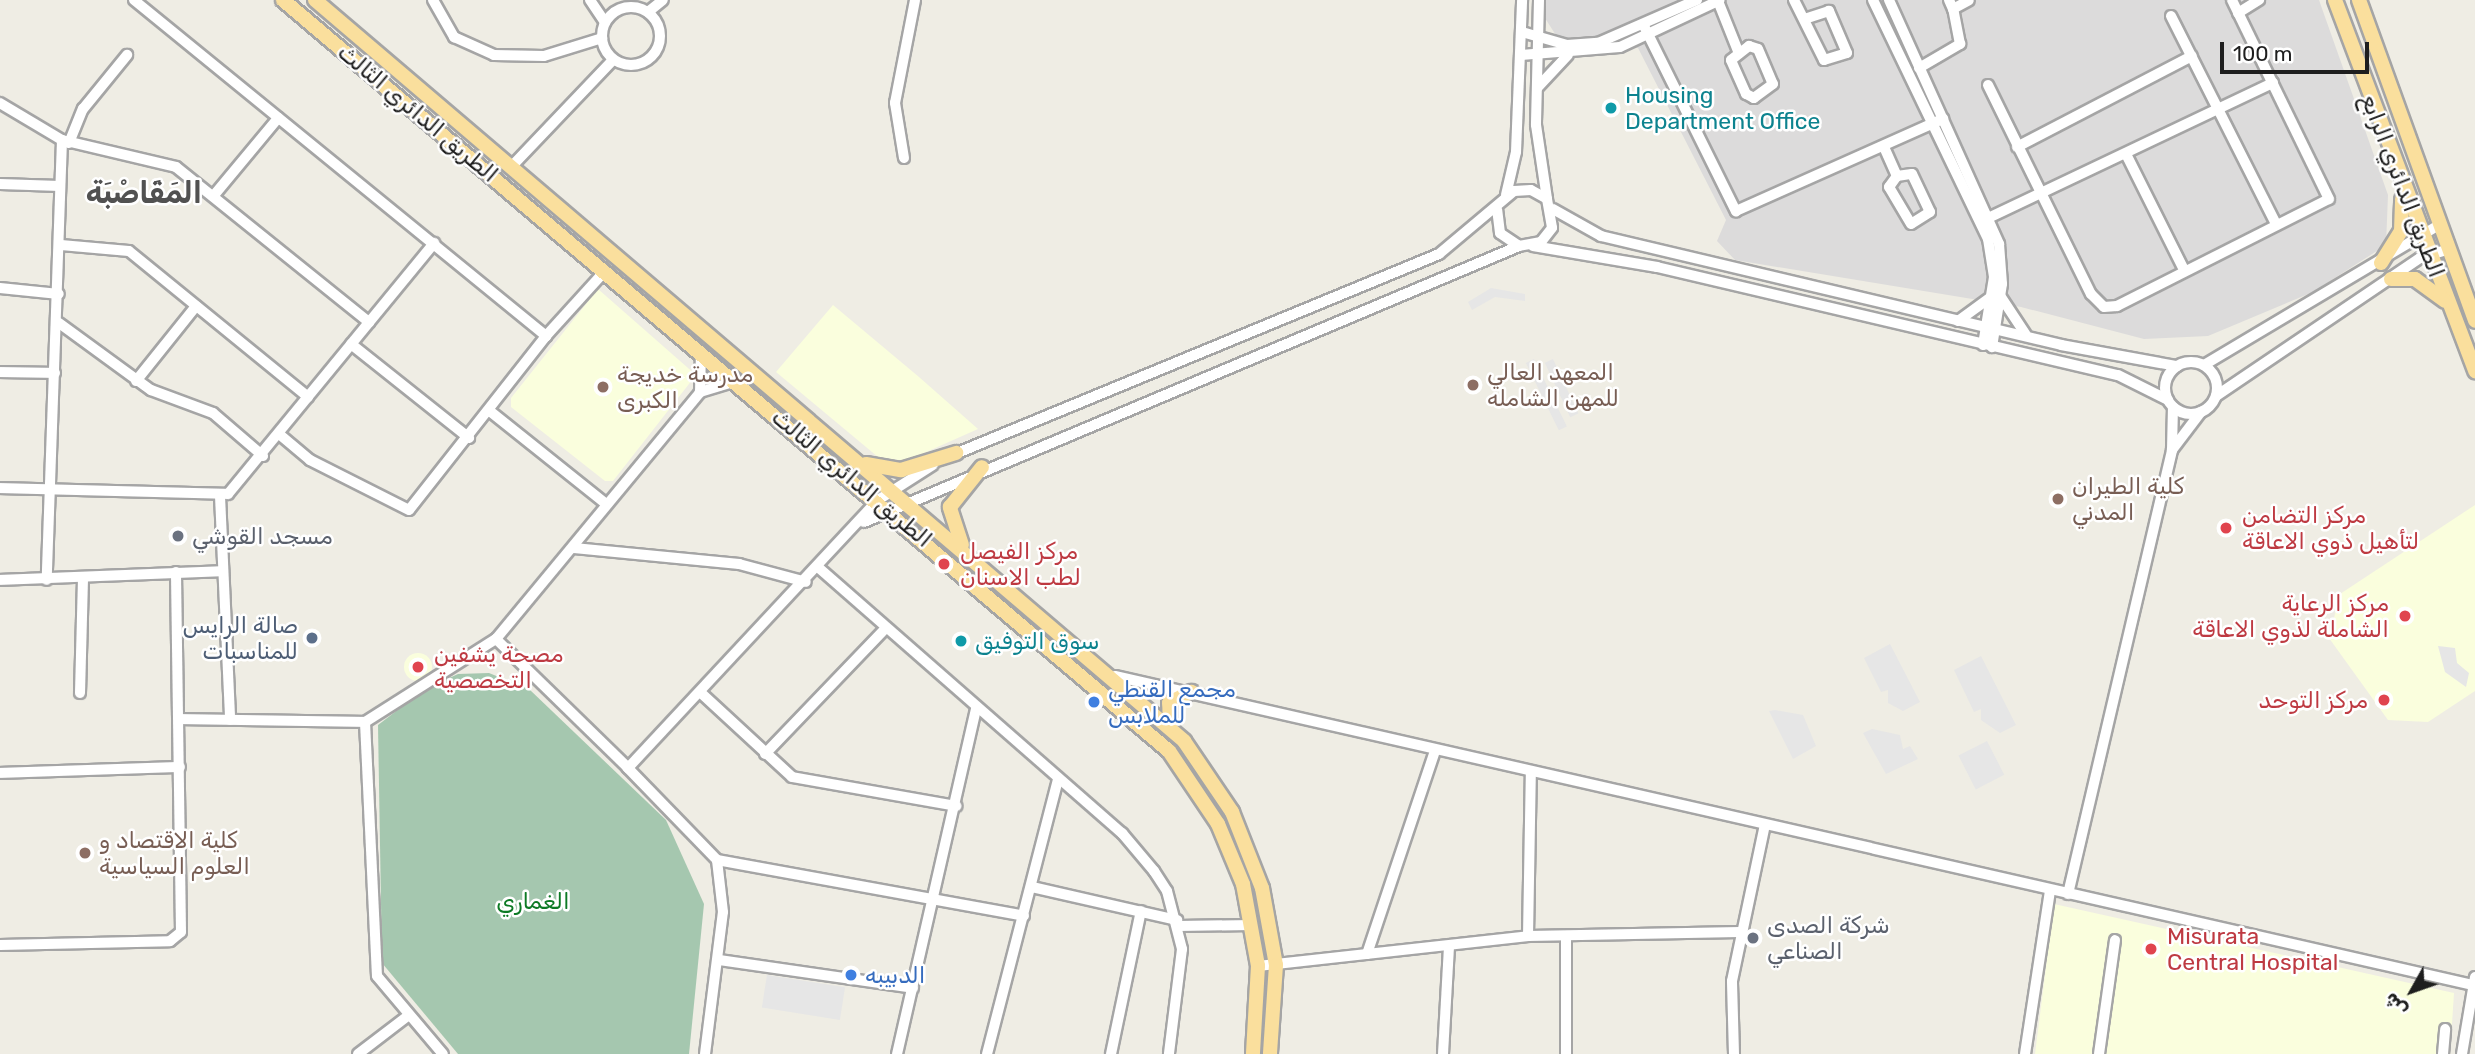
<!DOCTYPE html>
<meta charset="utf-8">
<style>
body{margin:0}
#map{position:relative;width:2475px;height:1054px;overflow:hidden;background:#efede4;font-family:Rubik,Vazirmatn,sans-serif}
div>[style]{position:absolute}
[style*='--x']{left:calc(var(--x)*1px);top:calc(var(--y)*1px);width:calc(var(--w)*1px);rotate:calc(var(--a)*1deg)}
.residential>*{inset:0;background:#dcdbdb}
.education>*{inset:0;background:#fafedd}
.round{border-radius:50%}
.cemetery>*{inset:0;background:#a5c7af}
.parking>*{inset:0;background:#e6e6e6;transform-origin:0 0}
.roads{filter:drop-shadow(2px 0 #a5a5a5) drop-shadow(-2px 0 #a5a5a5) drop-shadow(0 2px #a5a5a5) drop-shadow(0 -2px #a5a5a5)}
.minor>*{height:10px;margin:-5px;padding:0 5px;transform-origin:5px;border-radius:5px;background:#fff}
.minor>.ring{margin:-5px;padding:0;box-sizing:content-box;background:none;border:10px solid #fff;border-radius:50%}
.major>*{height:14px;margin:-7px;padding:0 7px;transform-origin:7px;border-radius:7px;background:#fadf9d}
.dots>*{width:19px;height:19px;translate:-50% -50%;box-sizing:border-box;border:4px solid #fff;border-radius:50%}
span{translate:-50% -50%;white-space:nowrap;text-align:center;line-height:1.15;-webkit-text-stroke:5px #fff;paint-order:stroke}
.culture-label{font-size:23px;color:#0d838f}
.left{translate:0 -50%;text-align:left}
.street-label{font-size:23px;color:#1e1e1e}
.education-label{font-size:23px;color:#785e54}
.health-label{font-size:23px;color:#be3a42}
.right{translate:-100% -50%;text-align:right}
.worship-label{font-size:23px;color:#5b616d}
.service-label{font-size:23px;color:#4e5e75}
.shop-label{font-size:23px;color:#366cbe}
.park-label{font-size:23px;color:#0d7a25}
.district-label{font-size:30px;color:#515151;font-weight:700}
.north{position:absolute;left:2377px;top:956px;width:70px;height:70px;-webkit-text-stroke:5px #fff;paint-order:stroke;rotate:230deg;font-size:19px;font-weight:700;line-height:28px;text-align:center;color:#1e1e1e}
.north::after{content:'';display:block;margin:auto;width:24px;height:32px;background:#1e1e1e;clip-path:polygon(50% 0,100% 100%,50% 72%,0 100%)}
.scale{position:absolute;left:2220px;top:42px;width:149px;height:32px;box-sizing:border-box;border:4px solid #1e1e1e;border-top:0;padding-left:9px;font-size:21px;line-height:24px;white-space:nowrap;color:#1e1e1e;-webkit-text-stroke:5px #fff;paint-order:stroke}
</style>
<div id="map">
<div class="residential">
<div style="clip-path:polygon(1544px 0,2319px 0,2388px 195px,2386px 245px,2313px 292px,2208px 336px,2144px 339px,2021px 307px,1735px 260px,1717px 241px,1726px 220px,1638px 48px,1559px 40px,1543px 15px)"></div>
</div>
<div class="education">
<div style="clip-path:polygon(598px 289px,696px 375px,613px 481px,605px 481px,511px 407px,511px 398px)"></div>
<div style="clip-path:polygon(833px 305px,919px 377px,978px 429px,906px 461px,878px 457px,776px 372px)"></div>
<div style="clip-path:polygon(2475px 505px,2475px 691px,2428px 722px,2388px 720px,2329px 638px,2340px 594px)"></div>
<div class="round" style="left:404px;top:653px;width:28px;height:28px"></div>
<div style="clip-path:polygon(2054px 904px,2454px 993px,2450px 1054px,2035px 1054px)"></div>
</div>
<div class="cemetery">
<div style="clip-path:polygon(489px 673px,529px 689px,666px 820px,704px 904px,689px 1054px,458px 1054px,382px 963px,378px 725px,425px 689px,458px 674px)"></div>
</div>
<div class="parking">
<div style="clip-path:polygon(1491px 288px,1525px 294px,1525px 301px,1495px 297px,1472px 310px,1468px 302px)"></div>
<div style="left:1534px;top:359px;width:75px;height:9px;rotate:64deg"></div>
<div style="left:1553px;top:359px;width:60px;height:9px;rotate:65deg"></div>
<div style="clip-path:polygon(1890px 644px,1920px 702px,1903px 711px,1888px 703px,1888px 690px,1881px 692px,1864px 658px)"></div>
<div style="clip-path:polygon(2438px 646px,2455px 648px,2457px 663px,2469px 673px,2466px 687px,2445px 672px)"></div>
<div style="clip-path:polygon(1981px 656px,2016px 725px,2000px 733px,1981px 720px,1981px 709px,1974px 712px,1954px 670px)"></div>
<div style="clip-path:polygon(1775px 710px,1803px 715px,1816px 746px,1793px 759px,1769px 711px)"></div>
<div style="clip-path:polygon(1872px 729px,1900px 735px,1903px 749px,1910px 746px,1918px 759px,1886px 774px,1863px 733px)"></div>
<div style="left:1987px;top:741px;width:38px;height:32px;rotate:63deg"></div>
<div style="left:767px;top:975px;width:79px;height:33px;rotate:9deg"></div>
</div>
<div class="roads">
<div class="minor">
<div style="--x:134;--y:0;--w:532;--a:39.2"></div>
<div style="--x:546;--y:336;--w:221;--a:128.2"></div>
<div style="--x:409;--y:510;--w:111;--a:-153.2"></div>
<div style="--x:310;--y:460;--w:40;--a:-140"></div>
<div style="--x:433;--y:0;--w:43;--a:60.4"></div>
<div style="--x:454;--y:37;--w:44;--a:24.2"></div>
<div style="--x:494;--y:55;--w:50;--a:1.1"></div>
<div style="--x:544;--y:56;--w:61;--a:-17.2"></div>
<div style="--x:590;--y:0;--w:27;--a:56"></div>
<div style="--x:1539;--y:0;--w:125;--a:91.4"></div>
<div style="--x:1536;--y:125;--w:75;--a:81.5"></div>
<div style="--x:1794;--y:0;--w:67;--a:63.4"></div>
<div style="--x:1824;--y:60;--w:24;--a:-17"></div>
<div style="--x:1847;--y:53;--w:46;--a:-113.2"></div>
<div style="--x:1829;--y:11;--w:25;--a:162"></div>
<div style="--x:1873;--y:0;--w:265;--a:64.3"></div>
<div style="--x:1988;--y:239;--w:38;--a:81"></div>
<div style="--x:1994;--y:277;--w:69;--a:99.2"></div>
<div style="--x:1889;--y:0;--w:268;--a:65.7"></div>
<div style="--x:1999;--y:244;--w:40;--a:85.7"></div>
<div style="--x:2002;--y:284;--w:64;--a:99"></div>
<div style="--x:1949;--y:0;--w:10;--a:66"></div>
<div style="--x:1953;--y:9;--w:18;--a:-29"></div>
<div style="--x:1718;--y:1;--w:54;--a:68.2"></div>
<div class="ring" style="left:602px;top:7px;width:48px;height:48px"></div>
<div style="--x:648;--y:12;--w:19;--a:-39"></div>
<div style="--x:2238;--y:13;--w:25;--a:-32"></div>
<div style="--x:2171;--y:16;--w:233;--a:63.2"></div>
<div style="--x:1644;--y:26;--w:207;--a:63.6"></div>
<div style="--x:1736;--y:211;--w:227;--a:-24"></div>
<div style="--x:1522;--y:32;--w:47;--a:16.1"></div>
<div style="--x:1567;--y:45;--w:31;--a:-4"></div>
<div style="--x:1598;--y:43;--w:108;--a:-23.5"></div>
<div style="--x:1749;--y:46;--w:9;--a:18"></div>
<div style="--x:1758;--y:49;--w:38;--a:67"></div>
<div style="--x:1773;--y:84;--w:24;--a:144"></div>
<div style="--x:1754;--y:98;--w:9;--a:-153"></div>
<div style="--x:1746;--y:94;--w:37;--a:-114"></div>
<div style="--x:1731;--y:60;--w:23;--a:-38"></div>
<div style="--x:1521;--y:55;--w:99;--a:-4.6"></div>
<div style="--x:1620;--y:47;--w:110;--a:-25.2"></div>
<div style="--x:1919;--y:68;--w:48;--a:-30.3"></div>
<div style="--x:1960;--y:44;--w:36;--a:-101"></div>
<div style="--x:1988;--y:85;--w:233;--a:63.8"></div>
<div style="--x:2091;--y:294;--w:18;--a:45"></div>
<div style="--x:2104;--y:307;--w:13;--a:-4"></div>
<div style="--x:2117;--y:306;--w:237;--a:-26.8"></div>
<div style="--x:2329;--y:199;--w:221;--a:-116"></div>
<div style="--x:1537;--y:88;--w:45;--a:-46.8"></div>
<div style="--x:0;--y:103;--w:72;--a:30.8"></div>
<div style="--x:62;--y:140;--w:440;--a:92"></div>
<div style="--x:62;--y:140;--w:117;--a:13.3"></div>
<div style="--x:176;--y:167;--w:248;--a:38.8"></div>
<div style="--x:69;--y:143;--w:37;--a:-68"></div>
<div style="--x:83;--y:109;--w:70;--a:-50.8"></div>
<div style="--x:1884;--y:147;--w:32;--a:66"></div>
<div style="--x:2017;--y:147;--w:197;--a:-27.5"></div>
<div style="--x:2126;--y:154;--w:130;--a:63.4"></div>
<div style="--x:904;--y:158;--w:56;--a:-99.3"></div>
<div style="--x:895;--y:103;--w:105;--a:-79"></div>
<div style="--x:512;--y:166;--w:146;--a:-46.4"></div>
<div style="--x:1912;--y:174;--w:42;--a:64.7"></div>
<div style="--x:1930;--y:212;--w:22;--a:148"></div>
<div style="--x:1911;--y:224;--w:43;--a:-120.7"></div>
<div style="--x:1889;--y:187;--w:14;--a:-54"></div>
<div style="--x:1897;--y:176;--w:15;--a:-8"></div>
<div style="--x:0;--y:184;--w:60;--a:1.9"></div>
<div style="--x:215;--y:194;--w:99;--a:-50.3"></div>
<div style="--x:1506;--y:195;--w:44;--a:-76.9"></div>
<div style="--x:1516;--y:152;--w:152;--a:-87.7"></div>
<div style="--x:1553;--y:209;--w:55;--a:29.4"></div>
<div style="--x:1601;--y:236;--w:473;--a:13.3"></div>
<div style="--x:2061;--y:345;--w:118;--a:10.3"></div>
<div style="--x:1984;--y:220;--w:320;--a:-25.4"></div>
<div style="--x:61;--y:245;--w:68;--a:5"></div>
<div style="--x:129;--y:251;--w:231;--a:39.2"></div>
<div style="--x:1533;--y:246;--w:126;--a:9.6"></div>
<div style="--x:1657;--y:267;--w:473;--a:13.2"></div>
<div style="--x:2118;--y:375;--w:56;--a:26.6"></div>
<div style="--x:0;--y:288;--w:59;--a:5.8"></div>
<div style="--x:2001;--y:297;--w:45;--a:56.7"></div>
<div style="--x:1958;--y:321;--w:41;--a:-36"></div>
<div style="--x:59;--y:323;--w:114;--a:36.1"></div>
<div style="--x:151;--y:390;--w:66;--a:20.4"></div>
<div style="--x:213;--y:413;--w:66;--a:40.7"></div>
<div style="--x:546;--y:336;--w:88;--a:-47.8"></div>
<div style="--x:351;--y:344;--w:151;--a:38.5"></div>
<div class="ring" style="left:2165px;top:362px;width:42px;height:42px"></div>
<div style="--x:2204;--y:365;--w:271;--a:-30.8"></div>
<div style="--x:0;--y:372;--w:55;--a:1"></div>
<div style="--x:136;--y:381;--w:96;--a:-51.3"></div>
<div style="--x:700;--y:392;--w:40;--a:-88.6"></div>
<div style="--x:2216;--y:396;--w:246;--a:-34.1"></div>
<div style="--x:2420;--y:258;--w:27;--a:-17"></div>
<div style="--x:491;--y:412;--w:146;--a:38.6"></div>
<div style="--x:2172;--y:450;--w:43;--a:-88.7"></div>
<div style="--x:950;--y:456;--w:529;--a:-22.44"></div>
<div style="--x:1439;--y:254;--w:98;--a:-40"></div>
<div style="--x:1514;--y:191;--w:17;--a:-3"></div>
<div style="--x:1531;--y:190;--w:18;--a:29"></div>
<div style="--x:1547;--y:199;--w:29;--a:80"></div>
<div style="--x:1552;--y:228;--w:18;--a:128"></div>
<div style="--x:1541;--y:242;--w:22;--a:170"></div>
<div style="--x:1519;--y:246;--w:23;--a:-146"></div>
<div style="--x:1500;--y:233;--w:23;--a:-97"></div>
<div style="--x:0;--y:488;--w:228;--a:1.5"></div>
<div style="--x:228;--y:494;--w:325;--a:-50.6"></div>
<div style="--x:220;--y:496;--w:224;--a:87.4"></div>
<div style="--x:864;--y:522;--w:711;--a:-22.85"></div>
<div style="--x:574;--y:548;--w:166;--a:5.5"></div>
<div style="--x:739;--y:564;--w:69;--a:15"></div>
<div style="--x:819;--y:568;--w:403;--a:41.2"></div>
<div style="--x:1122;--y:833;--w:50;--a:49.9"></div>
<div style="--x:1154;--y:871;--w:24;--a:57"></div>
<div style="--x:1167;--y:891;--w:60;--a:75.5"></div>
<div style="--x:1182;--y:949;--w:106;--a:97.1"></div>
<div style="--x:0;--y:580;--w:222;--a:-2.3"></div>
<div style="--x:496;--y:639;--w:185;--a:44.3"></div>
<div style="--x:1115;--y:676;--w:1393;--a:12.82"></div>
<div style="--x:700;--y:692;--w:125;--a:42.7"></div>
<div style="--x:792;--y:777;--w:167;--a:10"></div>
<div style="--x:80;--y:693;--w:114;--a:-88.5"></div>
<div style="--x:181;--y:719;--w:184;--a:0.9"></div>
<div style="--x:365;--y:722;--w:155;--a:-32.4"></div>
<div style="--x:496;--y:639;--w:320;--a:-50.4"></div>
<div style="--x:700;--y:392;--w:39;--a:-17"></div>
<div style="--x:365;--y:722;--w:254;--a:87.3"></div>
<div style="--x:377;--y:976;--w:102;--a:49.8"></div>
<div style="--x:765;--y:754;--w:172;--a:-46.2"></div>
<div style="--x:0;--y:773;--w:180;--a:-1.9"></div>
<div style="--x:717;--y:860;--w:312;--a:10.3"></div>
<div style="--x:1032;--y:887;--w:149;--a:12.8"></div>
<div style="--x:2068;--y:894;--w:456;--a:-76.8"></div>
<div style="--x:2172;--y:450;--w:48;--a:-52.7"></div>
<div style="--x:1178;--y:926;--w:74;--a:-0.8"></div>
<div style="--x:1528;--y:936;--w:165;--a:-89"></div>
<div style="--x:1566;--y:936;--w:118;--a:90"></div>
<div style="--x:0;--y:945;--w:170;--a:-1.3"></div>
<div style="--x:170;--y:941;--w:14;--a:-39"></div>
<div style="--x:181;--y:932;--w:360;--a:-90.8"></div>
<div style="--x:1367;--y:954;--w:214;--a:-71.5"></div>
<div style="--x:719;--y:960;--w:196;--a:8.2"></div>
<div style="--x:1258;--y:966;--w:272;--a:-6.3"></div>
<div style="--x:1528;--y:936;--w:212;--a:-1.1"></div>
<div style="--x:358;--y:1054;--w:64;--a:-37.4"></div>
<div style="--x:705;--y:1054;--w:143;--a:-82.8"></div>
<div style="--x:723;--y:912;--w:52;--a:-96.6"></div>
<div style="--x:717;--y:860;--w:128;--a:-134.1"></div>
<div style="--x:628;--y:768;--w:367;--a:-47"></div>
<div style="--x:878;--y:500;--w:65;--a:-32.5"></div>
<div style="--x:897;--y:1054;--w:354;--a:-77.1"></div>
<div style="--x:987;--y:1054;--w:284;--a:-75.5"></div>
<div style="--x:1111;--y:1054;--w:146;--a:-78.2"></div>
<div style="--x:1443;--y:1054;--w:108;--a:-86.8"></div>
<div style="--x:1734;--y:1054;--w:73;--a:-91.6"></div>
<div style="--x:1732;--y:981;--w:159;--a:-78.1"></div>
<div style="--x:2025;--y:1054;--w:165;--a:-81.3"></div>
<div style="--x:2099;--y:1054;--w:115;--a:-82"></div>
<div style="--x:2443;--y:1054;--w:25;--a:-85"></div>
<div style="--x:2462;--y:1054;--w:78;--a:-80.4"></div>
</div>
<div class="major">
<div style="--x:283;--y:0;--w:1161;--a:40.29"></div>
<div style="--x:1169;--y:751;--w:88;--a:56.1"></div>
<div style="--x:1218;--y:824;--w:65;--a:67.4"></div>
<div style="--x:1243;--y:884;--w:83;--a:79.6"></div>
<div style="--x:1258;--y:966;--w:88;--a:93.3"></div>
<div style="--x:315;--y:0;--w:1142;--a:40.45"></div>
<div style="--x:1184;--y:741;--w:86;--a:55.9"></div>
<div style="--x:1232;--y:812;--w:82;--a:68.5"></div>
<div style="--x:1262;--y:888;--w:78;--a:79.7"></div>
<div style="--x:1276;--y:965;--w:89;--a:93.9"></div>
<div style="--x:2335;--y:0;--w:397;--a:69.3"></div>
<div style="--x:2359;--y:0;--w:341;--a:70.1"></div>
<div style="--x:2381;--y:263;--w:38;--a:-58"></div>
<div style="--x:2401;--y:231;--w:32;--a:-88"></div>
<div style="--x:2391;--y:279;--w:24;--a:0"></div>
<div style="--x:2415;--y:279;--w:37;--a:36"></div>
<div style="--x:866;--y:464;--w:36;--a:10"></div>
<div style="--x:901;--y:470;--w:58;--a:-17.2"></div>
<div style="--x:962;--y:545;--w:40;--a:-108"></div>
<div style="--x:950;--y:507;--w:51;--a:-51.3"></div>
<div style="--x:1170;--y:726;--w:23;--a:-92"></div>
<div style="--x:1169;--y:703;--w:25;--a:-27"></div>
</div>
</div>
<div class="dots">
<div style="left:1611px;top:108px;background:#0f9aa8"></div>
<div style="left:1473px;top:385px;background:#8d6e63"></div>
<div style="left:603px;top:387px;background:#8d6e63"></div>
<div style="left:2058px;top:499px;background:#8d6e63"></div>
<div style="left:2226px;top:528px;background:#e0444e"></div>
<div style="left:178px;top:536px;background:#6b7280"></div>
<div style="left:944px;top:564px;background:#e0444e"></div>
<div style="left:2405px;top:616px;background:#e0444e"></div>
<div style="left:312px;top:638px;background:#5c6f8a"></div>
<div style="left:961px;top:641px;background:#0f9aa8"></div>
<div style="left:418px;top:667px;background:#e0444e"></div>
<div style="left:2384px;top:700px;background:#e0444e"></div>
<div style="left:1094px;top:702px;background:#3f7fe0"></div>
<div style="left:85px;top:853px;background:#8d6e63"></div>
<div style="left:1753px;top:938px;background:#6b7280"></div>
<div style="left:2151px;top:949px;background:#e0444e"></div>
<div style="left:851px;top:975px;background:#3f7fe0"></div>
</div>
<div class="culture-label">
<span class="left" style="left:1625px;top:108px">Housing<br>Department Office</span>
<span class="left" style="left:975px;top:641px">سوق التوفيق</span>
</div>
<div class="street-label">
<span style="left:418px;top:113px;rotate:40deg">الطريق الدائري الثالث</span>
<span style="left:2403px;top:186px;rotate:69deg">الطريق الدائري الرابع</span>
<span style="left:852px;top:478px;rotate:40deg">الطريق الدائري الثالث</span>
</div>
<div class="education-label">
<span class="left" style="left:1487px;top:385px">المعهد العالي<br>للمهن الشامله</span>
<span class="left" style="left:617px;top:387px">مدرسة خديجة<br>الكبرى</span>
<span class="left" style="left:2072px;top:499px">كلية الطيران<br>المدني</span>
<span class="left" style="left:99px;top:853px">كلية الاقتصاد و<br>العلوم السياسية</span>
</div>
<div class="health-label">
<span class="left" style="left:2242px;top:528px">مركز التضامن<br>لتأهيل ذوي الاعاقة</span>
<span class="left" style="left:960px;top:564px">مركز الفيصل<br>لطب الاسنان</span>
<span class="right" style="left:2389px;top:616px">مركز الرعاية<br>الشاملة لذوي الاعاقة</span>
<span class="left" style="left:434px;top:667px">مصحة يشفين<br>التخصصية</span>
<span class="right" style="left:2368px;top:700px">مركز التوحد</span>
<span class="left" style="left:2167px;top:949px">Misurata<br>Central Hospital</span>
</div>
<div class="worship-label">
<span class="left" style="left:192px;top:536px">مسجد القوشي</span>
<span class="left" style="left:1767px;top:938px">شركة الصدى<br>الصناعي</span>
</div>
<div class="service-label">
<span class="right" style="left:298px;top:638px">صالة الرايس<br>للمناسبات</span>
</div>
<div class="shop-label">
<span class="left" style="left:1108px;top:702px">مجمع القنطي<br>للملابس</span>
<span class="left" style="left:865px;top:975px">الدبيبه</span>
</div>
<div class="park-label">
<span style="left:533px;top:901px">الغماري</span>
</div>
<div class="district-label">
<span style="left:144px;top:193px">المَقَاصْبَة</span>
</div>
<div class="north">ش</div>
<div class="scale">100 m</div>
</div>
